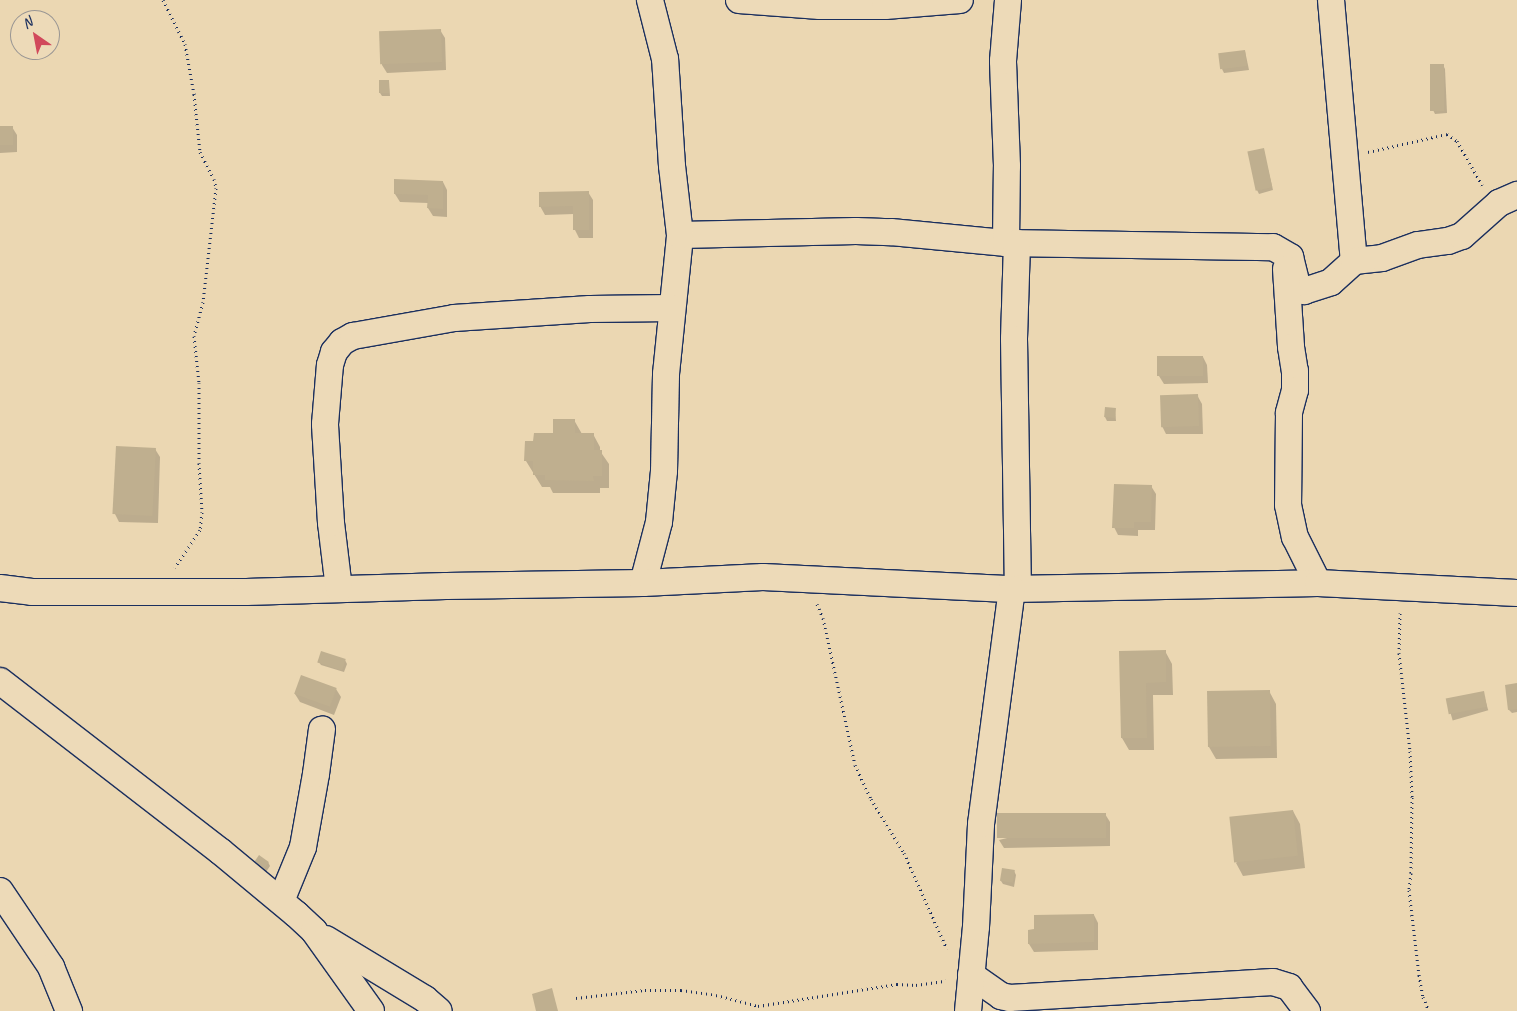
<!DOCTYPE html>
<style>
body{margin:0}
#map{position:relative;width:1517px;height:1011px;overflow:hidden;background:#ebd7b2;font-family:Caveat,sans-serif}
div>[style]{position:absolute}
[style*='--x']{left:calc(var(--x)*1px);top:calc(var(--y)*1px);width:calc(var(--w)*1px);rotate:calc(var(--a)*1deg)}
.shadow>*{inset:0;background:#0003;transform-origin:0 0}
.building>*{inset:0;background:#bfaf8f;transform-origin:0 0}
.path>*{height:3px;margin-top:-1.5px;transform-origin:0;background:repeating-linear-gradient(90deg,#1b2f5e 0 1px,transparent 0 5px)}
.roads{filter:drop-shadow(1px 0 #1b2f5e) drop-shadow(-1px 0 #1b2f5e) drop-shadow(0 1px #1b2f5e) drop-shadow(0 -1px #1b2f5e)}
.minor>*{height:26px;margin:-13px;padding:0 13px;transform-origin:13px;border-radius:13px;background:#eddab8}
span{translate:-50% -50%;white-space:nowrap;text-align:center;line-height:1.15;-webkit-text-stroke:4.5px #eddab8;paint-order:stroke}
.north{position:absolute;left:10px;top:10px;width:50px;height:50px;box-sizing:border-box;background:#eddab8;border:1px solid #999694;border-radius:50%;rotate:327deg;font-size:14px;font-weight:700;line-height:20px;text-align:center;color:#1b2f5e}
.north::after{content:'';display:block;margin:auto;width:18px;height:22px;background:#d1495b;clip-path:polygon(50% 0,100% 100%,50% 72%,0 100%)}
</style>
<div id="map">
<div class="shadow">
<div style="clip-path:polygon(440px 30px,445px 38px,446px 70px,387px 73px,382px 65px,381px 33px)"></div>
<div style="clip-path:polygon(1245px 51px,1249px 70px,1224px 73px,1222px 69px)"></div>
<div style="clip-path:polygon(1443px 65px,1445px 69px,1447px 113px,1435px 114px,1433px 110px)"></div>
<div style="clip-path:polygon(389px 81px,390px 96px,382px 96px,380px 93px)"></div>
<div style="clip-path:polygon(0 127px,12px 127px,17px 135px,17px 152px,0 153px)"></div>
<div style="clip-path:polygon(1263px 149px,1273px 190px,1259px 194px,1257px 190px)"></div>
<div style="clip-path:polygon(443px 182px,447px 190px,447px 217px,433px 216px,428px 208px,428px 203px,400px 202px,395px 194px)"></div>
<div style="clip-path:polygon(588px 192px,593px 200px,593px 238px,579px 238px,575px 230px,574px 214px,545px 215px,540px 206px)"></div>
<div style="clip-path:polygon(1203px 357px,1207px 365px,1208px 383px,1164px 384px,1159px 376px)"></div>
<div style="clip-path:polygon(1197px 395px,1202px 404px,1203px 434px,1166px 434px,1162px 426px)"></div>
<div style="clip-path:polygon(1115px 409px,1116px 421px,1107px 421px,1105px 417px)"></div>
<div style="clip-path:polygon(574px 420px,582px 434px,593px 434px,600px 447px,600px 451px,609px 464px,609px 488px,600px 488px,600px 493px,553px 493px,550px 487px,542px 487px,526px 461px,535px 443px,554px 434px)"></div>
<div style="clip-path:polygon(155px 449px,160px 457px,158px 523px,119px 522px,115px 514px)"></div>
<div style="clip-path:polygon(1151px 486px,1156px 494px,1155px 530px,1138px 530px,1138px 536px,1118px 535px,1114px 527px)"></div>
<div style="clip-path:polygon(1165px 651px,1172px 664px,1173px 695px,1153px 695px,1154px 750px,1129px 750px,1122px 738px,1121px 652px)"></div>
<div style="clip-path:polygon(345px 660px,347px 664px,344px 672px,321px 665px,319px 662px)"></div>
<div style="clip-path:polygon(1517px 684px,1517px 712px,1512px 713px,1509px 710px)"></div>
<div style="clip-path:polygon(336px 689px,341px 697px,334px 715px,300px 702px,295px 694px)"></div>
<div style="clip-path:polygon(1269px 691px,1276px 704px,1277px 758px,1216px 759px,1209px 747px)"></div>
<div style="left:1483px;top:692px;width:19px;height:37px;rotate:74deg"></div>
<div style="clip-path:polygon(1293px 811px,1300px 824px,1305px 868px,1243px 876px,1236px 863px)"></div>
<div style="clip-path:polygon(1105px 814px,1110px 822px,1110px 846px,1004px 848px,999px 840px)"></div>
<div style="clip-path:polygon(255px 862px,268px 862px,270px 866px,266px 872px)"></div>
<div style="clip-path:polygon(1014px 871px,1016px 875px,1014px 887px,1003px 884px,1001px 881px)"></div>
<div style="clip-path:polygon(1094px 915px,1098px 923px,1098px 950px,1034px 952px,1029px 944px)"></div>
</div>
<div class="building">
<div style="left:441px;top:29px;width:33px;height:62px;rotate:88deg"></div>
<div style="left:1245px;top:50px;width:16px;height:27px;rotate:83deg"></div>
<div style="left:1430px;top:64px;width:14px;height:47px"></div>
<div style="left:379px;top:80px;width:10px;height:13px"></div>
<div style="left:0;top:126px;width:13px;height:19px"></div>
<div style="left:1264px;top:148px;width:40px;height:17px;rotate:78deg"></div>
<div style="clip-path:polygon(394px 179px,443px 181px,443px 209px,427px 208px,428px 195px,394px 194px)"></div>
<div style="clip-path:polygon(589px 191px,589px 230px,573px 230px,573px 206px,539px 207px,539px 192px)"></div>
<div style="left:1157px;top:356px;width:46px;height:20px"></div>
<div style="left:1198px;top:394px;width:32px;height:38px;rotate:88deg"></div>
<div style="left:1105px;top:407px;width:11px;height:10px;rotate:5deg"></div>
<div style="clip-path:polygon(553px 419px,575px 419px,575px 433px,594px 433px,594px 450px,602px 450px,602px 476px,593px 476px,594px 481px,545px 480px,545px 475px,533px 475px,533px 461px,524px 461px,525px 441px,533px 441px,534px 433px,553px 433px)"></div>
<div style="left:116px;top:446px;width:40px;height:68px;rotate:3deg"></div>
<div style="clip-path:polygon(1114px 484px,1152px 485px,1151px 522px,1134px 522px,1134px 528px,1112px 528px)"></div>
<div style="clip-path:polygon(1166px 650px,1166px 682px,1146px 683px,1147px 738px,1121px 738px,1119px 651px)"></div>
<div style="left:321px;top:651px;width:26px;height:12px;rotate:18deg"></div>
<div style="left:301px;top:675px;width:38px;height:20px;rotate:20deg"></div>
<div style="clip-path:polygon(1517px 683px,1517px 709px,1508px 710px,1505px 685px)"></div>
<div style="left:1270px;top:690px;width:56px;height:63px;rotate:89deg"></div>
<div style="left:1484px;top:691px;width:16px;height:39px;rotate:79deg"></div>
<div style="left:1293px;top:810px;width:46px;height:64px;rotate:84deg"></div>
<div style="left:1106px;top:813px;width:25px;height:109px;rotate:90deg"></div>
<div style="left:259px;top:855px;width:12px;height:9px;rotate:35deg"></div>
<div style="left:1002px;top:868px;width:13px;height:13px;rotate:9deg"></div>
<div style="clip-path:polygon(1094px 914px,1094px 942px,1028px 944px,1028px 930px,1034px 929px,1034px 915px)"></div>
<div style="clip-path:polygon(552px 988px,558px 1011px,536px 1011px,532px 994px)"></div>
</div>
<div class="path">
<div style="--x:163;--y:0;--w:49;--a:63.4"></div>
<div style="--x:185;--y:44;--w:51;--a:79.8"></div>
<div style="--x:194;--y:94;--w:58;--a:84.1"></div>
<div style="--x:200;--y:152;--w:30;--a:63"></div>
<div style="--x:214;--y:179;--w:9;--a:77"></div>
<div style="--x:216;--y:188;--w:115;--a:96.5"></div>
<div style="--x:203;--y:302;--w:35;--a:105"></div>
<div style="--x:194;--y:336;--w:47;--a:83.9"></div>
<div style="--x:199;--y:383;--w:80;--a:90"></div>
<div style="--x:199;--y:463;--w:49;--a:86.5"></div>
<div style="--x:202;--y:512;--w:18;--a:96"></div>
<div style="--x:200;--y:530;--w:45;--a:124"></div>
<div style="--x:1368;--y:152;--w:81;--a:-12.8"></div>
<div style="--x:1447;--y:134;--w:12;--a:35"></div>
<div style="--x:1457;--y:141;--w:51;--a:60.4"></div>
<div style="--x:817;--y:604;--w:15;--a:67"></div>
<div style="--x:823;--y:618;--w:150;--a:77.7"></div>
<div style="--x:855;--y:765;--w:38;--a:65"></div>
<div style="--x:871;--y:799;--w:63;--a:58.6"></div>
<div style="--x:904;--y:853;--w:105;--a:65.9"></div>
<div style="--x:1400;--y:613;--w:40;--a:91.4"></div>
<div style="--x:1399;--y:653;--w:99;--a:83.6"></div>
<div style="--x:1410;--y:751;--w:46;--a:87.5"></div>
<div style="--x:1412;--y:797;--w:76;--a:90.8"></div>
<div style="--x:1411;--y:873;--w:17;--a:97"></div>
<div style="--x:1409;--y:890;--w:86;--a:83.3"></div>
<div style="--x:1419;--y:975;--w:22;--a:80"></div>
<div style="--x:1423;--y:997;--w:15;--a:67"></div>
<div style="--x:576;--y:998;--w:69;--a:-6.6"></div>
<div style="--x:645;--y:990;--w:36;--a:0"></div>
<div style="--x:681;--y:990;--w:35;--a:8"></div>
<div style="--x:716;--y:995;--w:43;--a:14.7"></div>
<div style="--x:758;--y:1006;--w:141;--a:-9"></div>
<div style="--x:897;--y:984;--w:19;--a:3"></div>
<div style="--x:916;--y:985;--w:30;--a:-8"></div>
</div>
<div class="roads">
<div class="minor">
<div style="--x:739;--y:0;--w:81;--a:4.2"></div>
<div style="--x:820;--y:6;--w:65;--a:0"></div>
<div style="--x:885;--y:6;--w:75;--a:-4.6"></div>
<div style="--x:1331;--y:0;--w:262;--a:85"></div>
<div style="--x:680;--y:235;--w:176;--a:-1.3"></div>
<div style="--x:856;--y:231;--w:35;--a:2"></div>
<div style="--x:891;--y:232;--w:116;--a:5.5"></div>
<div style="--x:1006;--y:243;--w:267;--a:0.9"></div>
<div style="--x:1273;--y:247;--w:20;--a:30"></div>
<div style="--x:1290;--y:257;--w:32;--a:76"></div>
<div style="--x:1298;--y:288;--w:7;--a:27"></div>
<div style="--x:1304;--y:291;--w:28;--a:-18"></div>
<div style="--x:1331;--y:282;--w:31;--a:-42"></div>
<div style="--x:1354;--y:261;--w:28;--a:-6"></div>
<div style="--x:1382;--y:258;--w:38;--a:-20"></div>
<div style="--x:1418;--y:245;--w:30;--a:-8"></div>
<div style="--x:1448;--y:241;--w:15;--a:-20"></div>
<div style="--x:1462;--y:236;--w:50;--a:-41.7"></div>
<div style="--x:1499;--y:203;--w:20;--a:-24"></div>
<div style="--x:1006;--y:243;--w:77;--a:-89.3"></div>
<div style="--x:1007;--y:166;--w:105;--a:-92.2"></div>
<div style="--x:1003;--y:61;--w:61;--a:-85.3"></div>
<div style="--x:1017;--y:243;--w:96;--a:91.8"></div>
<div style="--x:1014;--y:339;--w:249;--a:89.1"></div>
<div style="--x:1286;--y:269;--w:78;--a:86.3"></div>
<div style="--x:1291;--y:347;--w:24;--a:81"></div>
<div style="--x:1295;--y:371;--w:19;--a:90"></div>
<div style="--x:1295;--y:390;--w:24;--a:105"></div>
<div style="--x:1289;--y:413;--w:92;--a:90.6"></div>
<div style="--x:1288;--y:505;--w:33;--a:78"></div>
<div style="--x:1295;--y:537;--w:51;--a:63.4"></div>
<div style="--x:643;--y:583;--w:63;--a:-75.3"></div>
<div style="--x:659;--y:522;--w:51;--a:-84.4"></div>
<div style="--x:664;--y:471;--w:97;--a:-88.8"></div>
<div style="--x:666;--y:374;--w:140;--a:-84.2"></div>
<div style="--x:680;--y:235;--w:69;--a:-96.6"></div>
<div style="--x:672;--y:166;--w:107;--a:-93.7"></div>
<div style="--x:665;--y:59;--w:61;--a:-104.3"></div>
<div style="--x:0;--y:588;--w:32;--a:7"></div>
<div style="--x:32;--y:592;--w:214;--a:0"></div>
<div style="--x:246;--y:592;--w:200;--a:-1.7"></div>
<div style="--x:446;--y:586;--w:197;--a:-0.9"></div>
<div style="--x:643;--y:583;--w:120;--a:-2.9"></div>
<div style="--x:763;--y:577;--w:249;--a:2.8"></div>
<div style="--x:1012;--y:589;--w:306;--a:-1.1"></div>
<div style="--x:1318;--y:583;--w:199;--a:2.9"></div>
<div style="--x:339;--y:589;--w:66;--a:-96.9"></div>
<div style="--x:331;--y:523;--w:99;--a:-93.5"></div>
<div style="--x:325;--y:424;--w:59;--a:-85.2"></div>
<div style="--x:330;--y:365;--w:14;--a:-73"></div>
<div style="--x:334;--y:352;--w:13;--a:-51"></div>
<div style="--x:342;--y:342;--w:13;--a:-29"></div>
<div style="--x:353;--y:336;--w:103;--a:-10.1"></div>
<div style="--x:454;--y:318;--w:136;--a:-3.8"></div>
<div style="--x:590;--y:309;--w:82;--a:-0.7"></div>
<div style="--x:0;--y:681;--w:278;--a:37.7"></div>
<div style="--x:220;--y:851;--w:99;--a:39.7"></div>
<div style="--x:296;--y:914;--w:25;--a:43"></div>
<div style="--x:314;--y:931;--w:98;--a:54.5"></div>
<div style="--x:0;--y:891;--w:92;--a:56.1"></div>
<div style="--x:51;--y:967;--w:48;--a:67.8"></div>
<div style="--x:281;--y:901;--w:58;--a:-67.8"></div>
<div style="--x:303;--y:847;--w:74;--a:-79.9"></div>
<div style="--x:316;--y:774;--w:45;--a:-82.4"></div>
<div style="--x:326;--y:939;--w:116;--a:31.2"></div>
<div style="--x:425;--y:999;--w:18;--a:41"></div>
<div style="--x:971;--y:975;--w:37;--a:35"></div>
<div style="--x:1001;--y:996;--w:9;--a:13"></div>
<div style="--x:1010;--y:998;--w:263;--a:-3.5"></div>
<div style="--x:1273;--y:982;--w:17;--a:17"></div>
<div style="--x:1289;--y:987;--w:30;--a:53"></div>
<div style="--x:968;--y:1011;--w:84;--a:-84.6"></div>
<div style="--x:976;--y:927;--w:103;--a:-87.2"></div>
<div style="--x:981;--y:824;--w:237;--a:-82.5"></div>
</div>
</div>
<div class="north">N</div>
</div>
